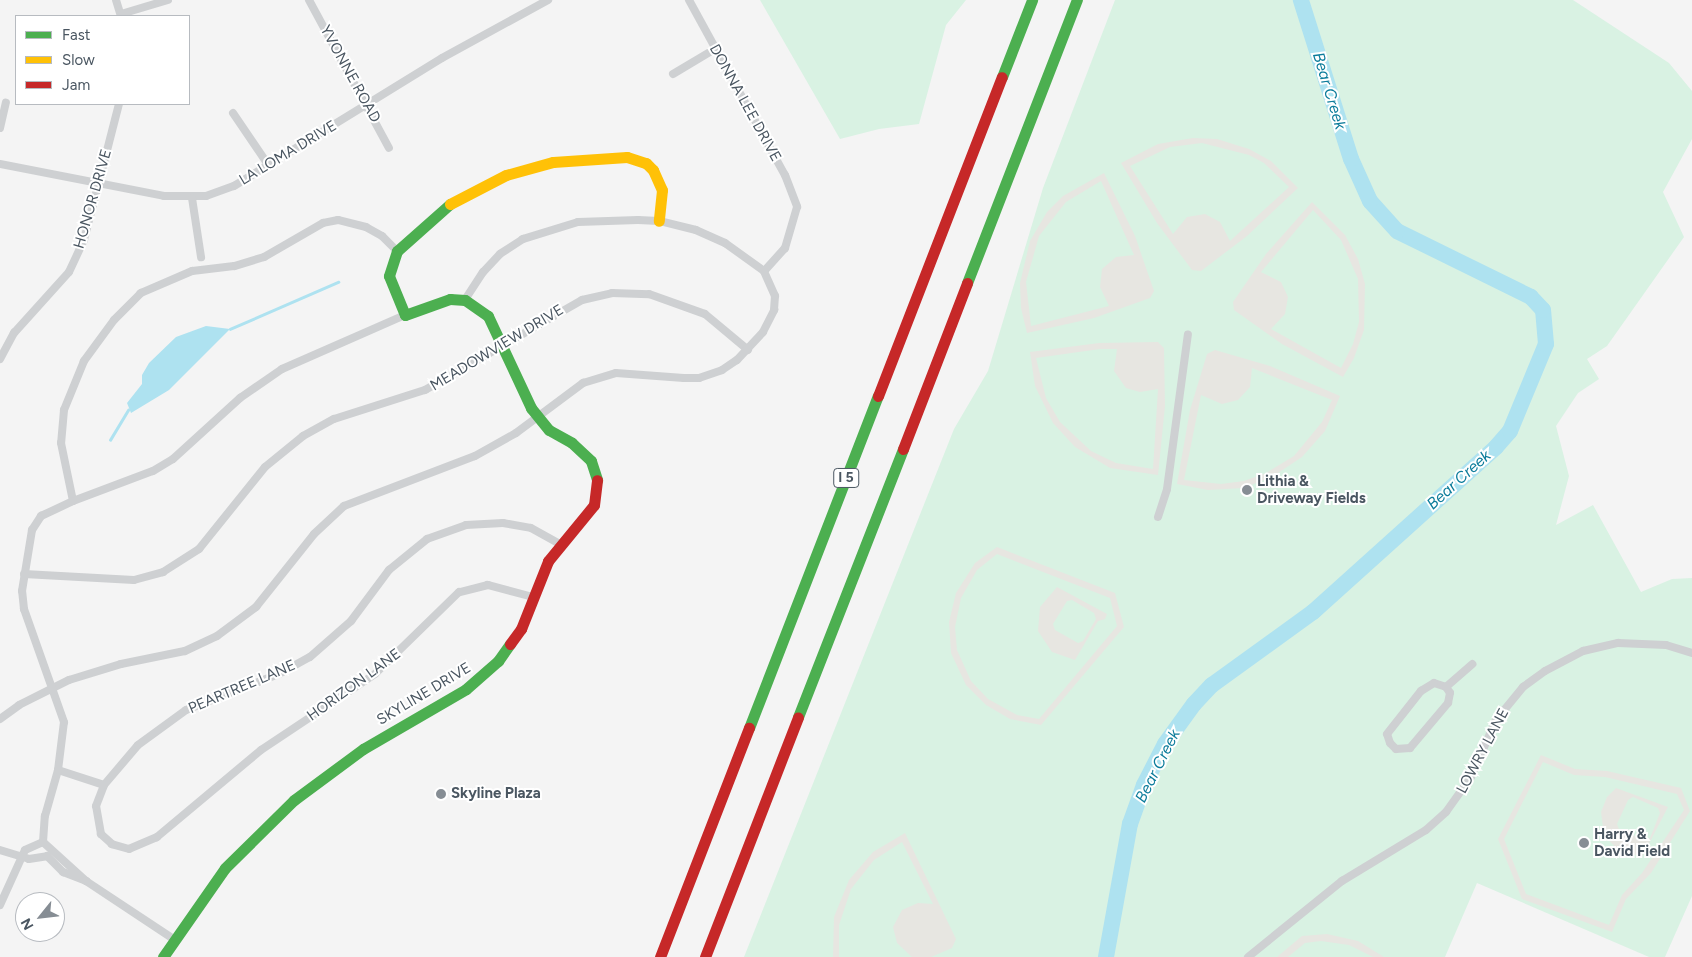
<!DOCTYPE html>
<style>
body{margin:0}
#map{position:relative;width:1692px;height:957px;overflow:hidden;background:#f4f4f4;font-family:Figtree,sans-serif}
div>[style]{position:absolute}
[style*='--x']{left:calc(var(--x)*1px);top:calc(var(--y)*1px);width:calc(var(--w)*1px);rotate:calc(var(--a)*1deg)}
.green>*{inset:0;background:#d9f2e3}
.sand>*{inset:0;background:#e7e6e1}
.water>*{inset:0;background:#aee2f0}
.stream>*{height:2.5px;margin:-1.25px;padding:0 1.25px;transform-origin:1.25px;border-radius:1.25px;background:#aee2f0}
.river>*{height:16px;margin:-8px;padding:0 8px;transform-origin:8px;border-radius:8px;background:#aee2f0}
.street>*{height:8px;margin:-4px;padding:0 4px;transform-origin:4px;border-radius:4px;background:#ced0d2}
.fast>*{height:11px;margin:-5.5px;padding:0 5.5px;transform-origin:5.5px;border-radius:5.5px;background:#4caf50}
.slow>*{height:11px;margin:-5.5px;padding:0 5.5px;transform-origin:5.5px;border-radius:5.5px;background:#ffc107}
.jam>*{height:11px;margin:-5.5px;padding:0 5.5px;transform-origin:5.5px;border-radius:5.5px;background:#c62828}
.dots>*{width:14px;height:14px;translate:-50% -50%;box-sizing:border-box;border:2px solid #fff;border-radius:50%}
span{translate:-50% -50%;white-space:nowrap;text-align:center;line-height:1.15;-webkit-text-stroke:4px #fff;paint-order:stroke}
.shield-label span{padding:1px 4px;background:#fff;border:1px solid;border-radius:4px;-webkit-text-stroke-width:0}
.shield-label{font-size:14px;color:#4a5661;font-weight:700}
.street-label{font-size:15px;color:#4a5661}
.poi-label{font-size:15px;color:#4a5661;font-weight:700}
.left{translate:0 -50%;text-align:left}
.water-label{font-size:16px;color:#0c7c9b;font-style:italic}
.legend{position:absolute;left:15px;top:15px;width:175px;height:90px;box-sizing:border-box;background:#fff;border:1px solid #b7bbc0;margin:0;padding:6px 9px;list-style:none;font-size:15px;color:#4a5661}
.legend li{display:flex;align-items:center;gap:10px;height:25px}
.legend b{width:25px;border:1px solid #b7bbc0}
.north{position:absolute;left:15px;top:892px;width:50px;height:50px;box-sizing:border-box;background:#fff;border:1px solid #b7bbc0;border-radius:50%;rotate:241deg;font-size:14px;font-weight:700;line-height:20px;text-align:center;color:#4a5661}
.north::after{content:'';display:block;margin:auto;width:18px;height:22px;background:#868d94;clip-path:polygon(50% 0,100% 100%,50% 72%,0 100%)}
</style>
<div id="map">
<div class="green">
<div style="clip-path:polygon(760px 0,966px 0,946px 25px,919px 124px,879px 129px,840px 139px)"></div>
<div style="clip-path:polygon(1115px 0,1573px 0,1669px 63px,1692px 91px,1692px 139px,1663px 192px,1684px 237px,1607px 346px,1587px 359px,1599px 379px,1578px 393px,1556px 426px,1569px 476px,1556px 525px,1593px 505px,1641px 592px,1672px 579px,1692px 578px,1692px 896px,1665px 957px,1649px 957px,1477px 883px,1445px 957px,744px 957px,954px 429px,988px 371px,1043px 188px)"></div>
</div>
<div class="sand">
<div style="clip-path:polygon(evenodd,1193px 138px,1217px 139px,1249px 149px,1271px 161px,1298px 188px,1247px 236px,1201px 271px,1192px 270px,1157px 223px,1121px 163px,1158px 144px,1193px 138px,1202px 143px,1249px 155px,1264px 163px,1289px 187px,1230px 241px,1220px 222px,1205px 214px,1187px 217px,1173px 234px,1130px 166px,1170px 147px,1202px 143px)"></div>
<div style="clip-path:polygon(evenodd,1104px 173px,1135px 236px,1154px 291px,1150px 298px,1094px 318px,1027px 333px,1021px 308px,1020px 283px,1030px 241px,1047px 212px,1063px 196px,1104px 173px,1101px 181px,1134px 255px,1116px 257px,1102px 269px,1100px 287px,1109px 306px,1031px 326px,1026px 282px,1039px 236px,1066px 202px,1101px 181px)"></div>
<div style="clip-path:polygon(evenodd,1312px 202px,1345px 235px,1358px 259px,1365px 284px,1364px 330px,1354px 358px,1343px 377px,1282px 344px,1234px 310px,1233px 302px,1266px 254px,1312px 202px,1313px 210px,1341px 240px,1358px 279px,1359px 322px,1353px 344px,1341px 368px,1271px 329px,1285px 314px,1288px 297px,1281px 282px,1261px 272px,1313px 210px)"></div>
<div style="clip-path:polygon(evenodd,1158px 342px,1164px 348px,1165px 406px,1158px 475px,1110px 468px,1075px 447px,1053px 423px,1035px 386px,1030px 352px,1099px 343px,1158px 342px,1100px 349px,1117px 349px,1114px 371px,1126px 388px,1140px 392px,1158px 389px,1153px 469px,1116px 463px,1091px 451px,1060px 422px,1046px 398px,1036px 358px,1100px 349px)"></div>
<div style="clip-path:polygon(evenodd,1215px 350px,1270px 366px,1340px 396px,1325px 431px,1302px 457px,1272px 477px,1243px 488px,1208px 490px,1177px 484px,1190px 410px,1207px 354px,1215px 350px,1252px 368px,1332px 400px,1322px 422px,1294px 456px,1266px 473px,1244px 481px,1221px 484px,1184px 480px,1201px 395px,1222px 404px,1238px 400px,1250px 387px,1252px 368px)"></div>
<div style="clip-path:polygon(evenodd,997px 547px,1115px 593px,1124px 627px,1041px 725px,1010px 719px,986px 705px,966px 685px,951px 653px,949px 622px,956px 593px,975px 563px,997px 547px,997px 554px,1110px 598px,1117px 626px,1039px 719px,1017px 715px,988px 699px,971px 681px,957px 650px,955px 627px,961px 598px,977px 570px,997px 554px)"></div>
<div style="clip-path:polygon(evenodd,1057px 587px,1107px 614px,1105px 619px,1098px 621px,1075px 660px,1052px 652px,1038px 631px,1040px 607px,1057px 587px,1072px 600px,1094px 613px,1096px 619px,1083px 641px,1078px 643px,1055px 630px,1053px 624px,1067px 601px,1072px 600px)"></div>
<div style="clip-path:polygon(evenodd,1541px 755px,1575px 769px,1607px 771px,1681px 788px,1690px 811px,1651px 873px,1626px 899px,1612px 932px,1522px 899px,1498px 839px,1541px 755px,1543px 762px,1574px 775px,1605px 777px,1677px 794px,1684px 810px,1642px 873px,1622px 895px,1609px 925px,1526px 894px,1504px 839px,1543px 762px)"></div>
<div style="clip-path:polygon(evenodd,1616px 788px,1668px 807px,1642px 857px,1618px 850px,1604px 835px,1601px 812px,1607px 797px,1616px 788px,1633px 797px,1658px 808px,1660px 813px,1650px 838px,1644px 840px,1619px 829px,1617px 824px,1628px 800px,1633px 797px)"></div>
<div style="clip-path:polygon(905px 833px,956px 939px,952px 948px,931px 957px,912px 957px,897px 943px,893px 927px,902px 910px,918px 903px,933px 904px,902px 842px,874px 860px,851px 889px,839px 925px,839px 957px,833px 957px,834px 917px,849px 880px,873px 852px)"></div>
<div style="clip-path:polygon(1327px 934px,1358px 941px,1384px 957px,1373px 957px,1349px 945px,1321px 941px,1305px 943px,1288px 957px,1277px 957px,1302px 936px)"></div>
</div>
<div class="water">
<div style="clip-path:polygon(206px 326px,230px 329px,169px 390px,131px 413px,127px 403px,142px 384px,142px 375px,149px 363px,176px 337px)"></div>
</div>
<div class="stream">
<div style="--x:230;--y:329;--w:118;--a:-23.5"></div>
<div style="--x:110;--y:440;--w:35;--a:-59"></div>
</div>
<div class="river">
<div style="--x:1106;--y:957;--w:135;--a:-79.8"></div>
<div style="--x:1130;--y:824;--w:41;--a:-70.3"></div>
<div style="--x:1144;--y:785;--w:46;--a:-62.9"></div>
<div style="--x:1165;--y:744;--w:49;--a:-54.1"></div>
<div style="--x:1194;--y:704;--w:26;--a:-47"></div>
<div style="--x:1212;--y:685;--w:125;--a:-35.9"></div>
<div style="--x:1313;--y:612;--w:246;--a:-42"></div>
<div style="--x:1496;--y:447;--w:21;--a:-49"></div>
<div style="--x:1510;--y:431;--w:94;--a:-67.5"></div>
<div style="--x:1546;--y:344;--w:34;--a:-95"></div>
<div style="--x:1543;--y:310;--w:18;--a:-133"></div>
<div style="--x:1531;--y:297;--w:149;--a:-153.8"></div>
<div style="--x:1397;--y:231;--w:40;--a:-132"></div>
<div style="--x:1370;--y:201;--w:46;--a:-114.3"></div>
<div style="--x:1351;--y:159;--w:167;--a:-107.5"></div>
</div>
<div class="street">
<div style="--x:116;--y:0;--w:17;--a:73"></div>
<div style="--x:309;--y:0;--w:168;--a:61.6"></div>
<div style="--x:689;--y:0;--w:200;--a:61.3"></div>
<div style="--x:785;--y:175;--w:34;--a:69"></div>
<div style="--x:797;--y:207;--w:43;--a:106.3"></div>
<div style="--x:785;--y:248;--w:31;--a:132"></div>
<div style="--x:121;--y:14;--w:49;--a:-16.6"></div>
<div style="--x:673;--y:74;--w:49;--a:-30.8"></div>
<div style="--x:233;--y:113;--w:64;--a:55.8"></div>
<div style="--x:0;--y:128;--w:26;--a:-77"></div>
<div style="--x:0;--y:164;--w:167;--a:11"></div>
<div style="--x:164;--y:196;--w:42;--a:0"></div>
<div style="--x:206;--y:196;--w:30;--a:-20"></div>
<div style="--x:234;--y:186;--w:244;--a:-31.6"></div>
<div style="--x:442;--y:58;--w:121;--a:-28.7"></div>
<div style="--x:192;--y:198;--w:60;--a:81.3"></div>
<div style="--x:397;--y:251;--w:21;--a:-135"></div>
<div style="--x:382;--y:236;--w:18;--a:-151"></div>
<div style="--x:366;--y:227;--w:29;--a:-166"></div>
<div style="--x:338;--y:220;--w:15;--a:169"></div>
<div style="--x:323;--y:223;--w:68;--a:150"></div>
<div style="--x:264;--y:257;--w:31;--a:163"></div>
<div style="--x:234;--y:266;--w:42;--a:173.2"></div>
<div style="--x:192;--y:271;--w:56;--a:156.7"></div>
<div style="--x:141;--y:293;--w:38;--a:135"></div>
<div style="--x:114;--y:320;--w:51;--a:126.2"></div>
<div style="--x:84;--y:361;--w:53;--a:112.2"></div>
<div style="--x:64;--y:410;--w:33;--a:95"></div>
<div style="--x:61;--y:443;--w:59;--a:78.3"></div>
<div style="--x:73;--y:501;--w:85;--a:-20.6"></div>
<div style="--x:153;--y:471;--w:23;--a:-31"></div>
<div style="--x:173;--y:459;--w:91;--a:-42.3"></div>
<div style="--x:240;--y:398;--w:51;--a:-34.6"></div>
<div style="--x:282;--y:369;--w:134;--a:-23.7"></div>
<div style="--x:0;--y:359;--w:30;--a:-62"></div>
<div style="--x:14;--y:333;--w:82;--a:-48"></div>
<div style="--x:69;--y:272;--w:35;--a:-65"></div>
<div style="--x:84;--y:240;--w:140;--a:-75.6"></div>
<div style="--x:1158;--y:517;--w:29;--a:-72"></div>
<div style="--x:1167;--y:489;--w:156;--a:-82.3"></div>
<div style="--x:24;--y:574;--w:110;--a:3.1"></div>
<div style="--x:134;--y:580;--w:30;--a:-15"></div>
<div style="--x:163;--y:572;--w:43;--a:-32.6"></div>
<div style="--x:199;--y:549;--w:105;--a:-51.2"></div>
<div style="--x:265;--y:467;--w:49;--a:-39.2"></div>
<div style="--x:303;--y:436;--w:35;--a:-29"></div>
<div style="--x:334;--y:419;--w:96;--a:-17.7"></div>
<div style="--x:425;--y:390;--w:181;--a:-29.8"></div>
<div style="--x:582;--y:300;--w:31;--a:-13"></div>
<div style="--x:612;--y:293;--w:37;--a:2"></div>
<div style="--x:649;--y:294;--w:59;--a:19.7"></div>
<div style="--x:705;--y:314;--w:56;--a:39.9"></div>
<div style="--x:533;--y:597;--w:47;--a:-165.1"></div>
<div style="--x:488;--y:585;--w:30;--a:166"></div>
<div style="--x:459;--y:592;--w:117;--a:135.7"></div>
<div style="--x:375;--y:674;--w:137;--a:146.3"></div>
<div style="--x:261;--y:750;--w:136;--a:140.1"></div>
<div style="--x:157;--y:837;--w:30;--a:157"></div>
<div style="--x:129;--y:849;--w:18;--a:-164"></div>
<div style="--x:112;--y:844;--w:15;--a:-138"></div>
<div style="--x:101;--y:834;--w:28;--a:-100"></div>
<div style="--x:96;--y:806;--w:22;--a:-69"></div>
<div style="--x:104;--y:785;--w:52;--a:-49.6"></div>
<div style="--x:138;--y:745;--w:59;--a:-36.1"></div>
<div style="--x:186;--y:710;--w:100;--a:-21.2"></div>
<div style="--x:279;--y:674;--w:35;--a:-29"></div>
<div style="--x:310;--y:657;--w:55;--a:-41.3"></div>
<div style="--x:351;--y:621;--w:64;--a:-53.3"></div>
<div style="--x:389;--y:570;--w:49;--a:-39.2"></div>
<div style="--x:427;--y:539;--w:41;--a:-19.7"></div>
<div style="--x:466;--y:525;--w:37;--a:-3"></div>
<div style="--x:503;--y:523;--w:28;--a:10"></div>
<div style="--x:531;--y:528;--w:33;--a:29"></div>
<div style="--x:1434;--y:683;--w:13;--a:18"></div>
<div style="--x:1446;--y:687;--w:7;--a:56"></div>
<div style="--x:1450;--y:693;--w:10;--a:101"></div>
<div style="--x:1448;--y:703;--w:59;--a:130.2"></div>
<div style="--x:1410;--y:748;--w:14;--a:176"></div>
<div style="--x:1396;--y:749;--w:8;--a:-135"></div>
<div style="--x:1390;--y:743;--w:9;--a:-108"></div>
<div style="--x:1387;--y:734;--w:55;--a:-51.7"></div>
<div style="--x:1421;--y:691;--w:15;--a:-32"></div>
<div style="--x:1446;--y:687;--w:35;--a:-41"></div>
<div style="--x:0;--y:719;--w:24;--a:-36"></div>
<div style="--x:19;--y:705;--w:56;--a:-26.6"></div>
<div style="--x:69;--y:680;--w:54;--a:-17.1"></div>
<div style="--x:121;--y:664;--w:65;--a:-11.5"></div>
<div style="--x:185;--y:651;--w:35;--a:-25"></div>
<div style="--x:217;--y:636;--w:49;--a:-36.6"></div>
<div style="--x:256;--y:607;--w:93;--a:-51.5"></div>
<div style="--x:314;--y:534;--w:41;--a:-43"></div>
<div style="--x:344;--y:506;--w:140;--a:-20.9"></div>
<div style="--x:475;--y:456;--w:47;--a:-29.3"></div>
<div style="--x:516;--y:433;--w:84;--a:-36.7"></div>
<div style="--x:583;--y:383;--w:34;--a:-17"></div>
<div style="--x:616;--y:373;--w:68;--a:4.2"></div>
<div style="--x:684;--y:378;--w:15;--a:0"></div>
<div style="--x:699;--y:378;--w:24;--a:-19"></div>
<div style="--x:722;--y:370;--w:18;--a:-34"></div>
<div style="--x:737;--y:360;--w:38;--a:-47"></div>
<div style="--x:763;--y:332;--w:25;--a:-63"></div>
<div style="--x:774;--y:310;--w:14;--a:-86"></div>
<div style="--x:775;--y:296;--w:27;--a:-114"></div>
<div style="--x:764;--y:271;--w:48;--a:-144.3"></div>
<div style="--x:725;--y:243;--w:32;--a:-156"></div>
<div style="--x:696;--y:230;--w:38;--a:-166"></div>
<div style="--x:659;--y:221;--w:21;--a:-177"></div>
<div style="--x:638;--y:220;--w:60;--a:178.1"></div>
<div style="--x:578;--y:222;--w:58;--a:162.8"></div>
<div style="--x:523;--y:239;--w:27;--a:147"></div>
<div style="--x:500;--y:254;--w:25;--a:133"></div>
<div style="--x:483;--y:272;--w:33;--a:123"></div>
<div style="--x:58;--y:770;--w:48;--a:18.1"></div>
<div style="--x:43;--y:842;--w:26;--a:-86"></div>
<div style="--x:45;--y:816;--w:48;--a:-74.2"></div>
<div style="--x:58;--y:770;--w:48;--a:-82.9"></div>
<div style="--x:64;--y:722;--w:120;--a:-109.5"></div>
<div style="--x:24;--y:609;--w:18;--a:-96"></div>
<div style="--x:22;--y:591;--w:62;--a:-80.7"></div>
<div style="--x:32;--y:530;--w:17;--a:-57"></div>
<div style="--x:41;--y:516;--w:35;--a:-25"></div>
<div style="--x:0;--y:850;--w:30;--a:17"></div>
<div style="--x:29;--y:859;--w:18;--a:-9"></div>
<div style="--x:47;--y:856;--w:23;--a:45"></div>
<div style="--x:63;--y:872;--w:25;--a:21"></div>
<div style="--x:0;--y:905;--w:60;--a:-65.6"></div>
<div style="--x:25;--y:850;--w:20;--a:-24"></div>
<div style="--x:43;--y:842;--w:58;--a:42.2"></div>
<div style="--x:86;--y:881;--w:107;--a:33.5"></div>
<div style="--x:1248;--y:957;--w:121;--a:-39"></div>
<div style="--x:1342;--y:881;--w:98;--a:-31.3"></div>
<div style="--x:1426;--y:830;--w:27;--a:-42"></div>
<div style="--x:1446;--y:812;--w:43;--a:-54.5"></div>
<div style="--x:1471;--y:777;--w:62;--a:-66.3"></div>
<div style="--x:1496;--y:720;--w:43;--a:-50.7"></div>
<div style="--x:1523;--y:687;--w:27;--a:-36"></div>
<div style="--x:1545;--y:671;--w:43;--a:-27.8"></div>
<div style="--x:1583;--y:651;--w:36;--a:-13"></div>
<div style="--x:1618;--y:643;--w:48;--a:2.4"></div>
<div style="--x:1666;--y:645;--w:27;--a:17"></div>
</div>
<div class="fast">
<div style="--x:1002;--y:77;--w:83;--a:-68.7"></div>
<div style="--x:450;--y:204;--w:71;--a:138.4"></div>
<div style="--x:397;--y:251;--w:26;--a:108"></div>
<div style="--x:389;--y:276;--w:42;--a:67.7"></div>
<div style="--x:405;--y:315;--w:48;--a:-19.6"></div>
<div style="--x:450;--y:299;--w:15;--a:4"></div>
<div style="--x:465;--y:300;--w:28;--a:35"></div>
<div style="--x:488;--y:316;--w:102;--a:64.9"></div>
<div style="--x:531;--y:408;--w:28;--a:51"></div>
<div style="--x:549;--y:430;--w:26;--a:29"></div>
<div style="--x:572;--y:443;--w:26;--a:43"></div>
<div style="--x:591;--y:461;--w:20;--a:72"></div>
<div style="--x:967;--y:283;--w:304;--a:-68.8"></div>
<div style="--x:798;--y:717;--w:288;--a:-68.6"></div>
<div style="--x:749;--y:728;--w:356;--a:-68.8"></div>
<div style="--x:163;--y:957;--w:108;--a:-55.1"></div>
<div style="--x:225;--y:868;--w:97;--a:-44.6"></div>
<div style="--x:294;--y:800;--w:86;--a:-36.5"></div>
<div style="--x:363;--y:749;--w:119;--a:-30.2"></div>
<div style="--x:466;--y:689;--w:43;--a:-41.2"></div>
<div style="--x:498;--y:661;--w:21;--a:-55"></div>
</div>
<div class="slow">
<div style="--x:450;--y:204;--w:63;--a:-27.4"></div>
<div style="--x:506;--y:175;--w:49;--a:-15.5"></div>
<div style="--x:553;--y:162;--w:74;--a:-3.9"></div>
<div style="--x:627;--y:157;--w:20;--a:18"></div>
<div style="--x:646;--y:163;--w:10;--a:45"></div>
<div style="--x:653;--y:170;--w:22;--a:66"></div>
<div style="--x:662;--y:190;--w:31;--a:96"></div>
</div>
<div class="jam">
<div style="--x:878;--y:396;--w:342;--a:-68.8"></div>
<div style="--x:903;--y:449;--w:178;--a:-68.9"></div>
<div style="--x:510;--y:644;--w:19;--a:-54"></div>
<div style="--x:521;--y:629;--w:73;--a:-68.3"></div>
<div style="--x:548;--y:561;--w:72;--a:-50.6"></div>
<div style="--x:594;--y:505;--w:25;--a:-83"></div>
<div style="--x:660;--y:957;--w:246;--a:-68.8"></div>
<div style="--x:705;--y:957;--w:257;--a:-68.8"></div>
</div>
<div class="dots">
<div style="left:1247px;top:490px;background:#868d94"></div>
<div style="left:441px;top:794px;background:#868d94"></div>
<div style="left:1584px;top:843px;background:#868d94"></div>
</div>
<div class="shield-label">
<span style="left:846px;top:478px">I 5</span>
</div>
<div class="street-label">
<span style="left:350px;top:74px;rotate:61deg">YVONNE ROAD</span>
<span style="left:745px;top:103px;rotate:61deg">DONNA LEE DRIVE</span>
<span style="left:288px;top:153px;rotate:-31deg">LA LOMA DRIVE</span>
<span style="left:93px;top:199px;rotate:-74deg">HONOR DRIVE</span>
<span style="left:497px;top:348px;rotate:-31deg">MEADOWVIEW DRIVE</span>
<span style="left:354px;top:685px;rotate:-36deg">HORIZON LANE</span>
<span style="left:242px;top:687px;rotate:-23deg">PEARTREE LANE</span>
<span style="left:424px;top:694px;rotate:-31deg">SKYLINE DRIVE</span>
<span style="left:1483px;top:751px;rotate:-62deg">LOWRY LANE</span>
</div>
<div class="poi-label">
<span class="left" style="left:1257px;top:490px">Lithia &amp;<br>Driveway Fields</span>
<span class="left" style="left:451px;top:794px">Skyline Plaza</span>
<span class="left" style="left:1594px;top:843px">Harry &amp;<br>David Field</span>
</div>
<div class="water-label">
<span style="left:1329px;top:91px;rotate:73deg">Bear Creek</span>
<span style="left:1459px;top:480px;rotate:-42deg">Bear Creek</span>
<span style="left:1158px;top:766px;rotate:-63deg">Bear Creek</span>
</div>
<ul class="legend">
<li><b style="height:6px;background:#4caf50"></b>Fast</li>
<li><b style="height:6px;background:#ffc107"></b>Slow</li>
<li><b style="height:6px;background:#c62828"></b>Jam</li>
</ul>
<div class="north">N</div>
</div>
